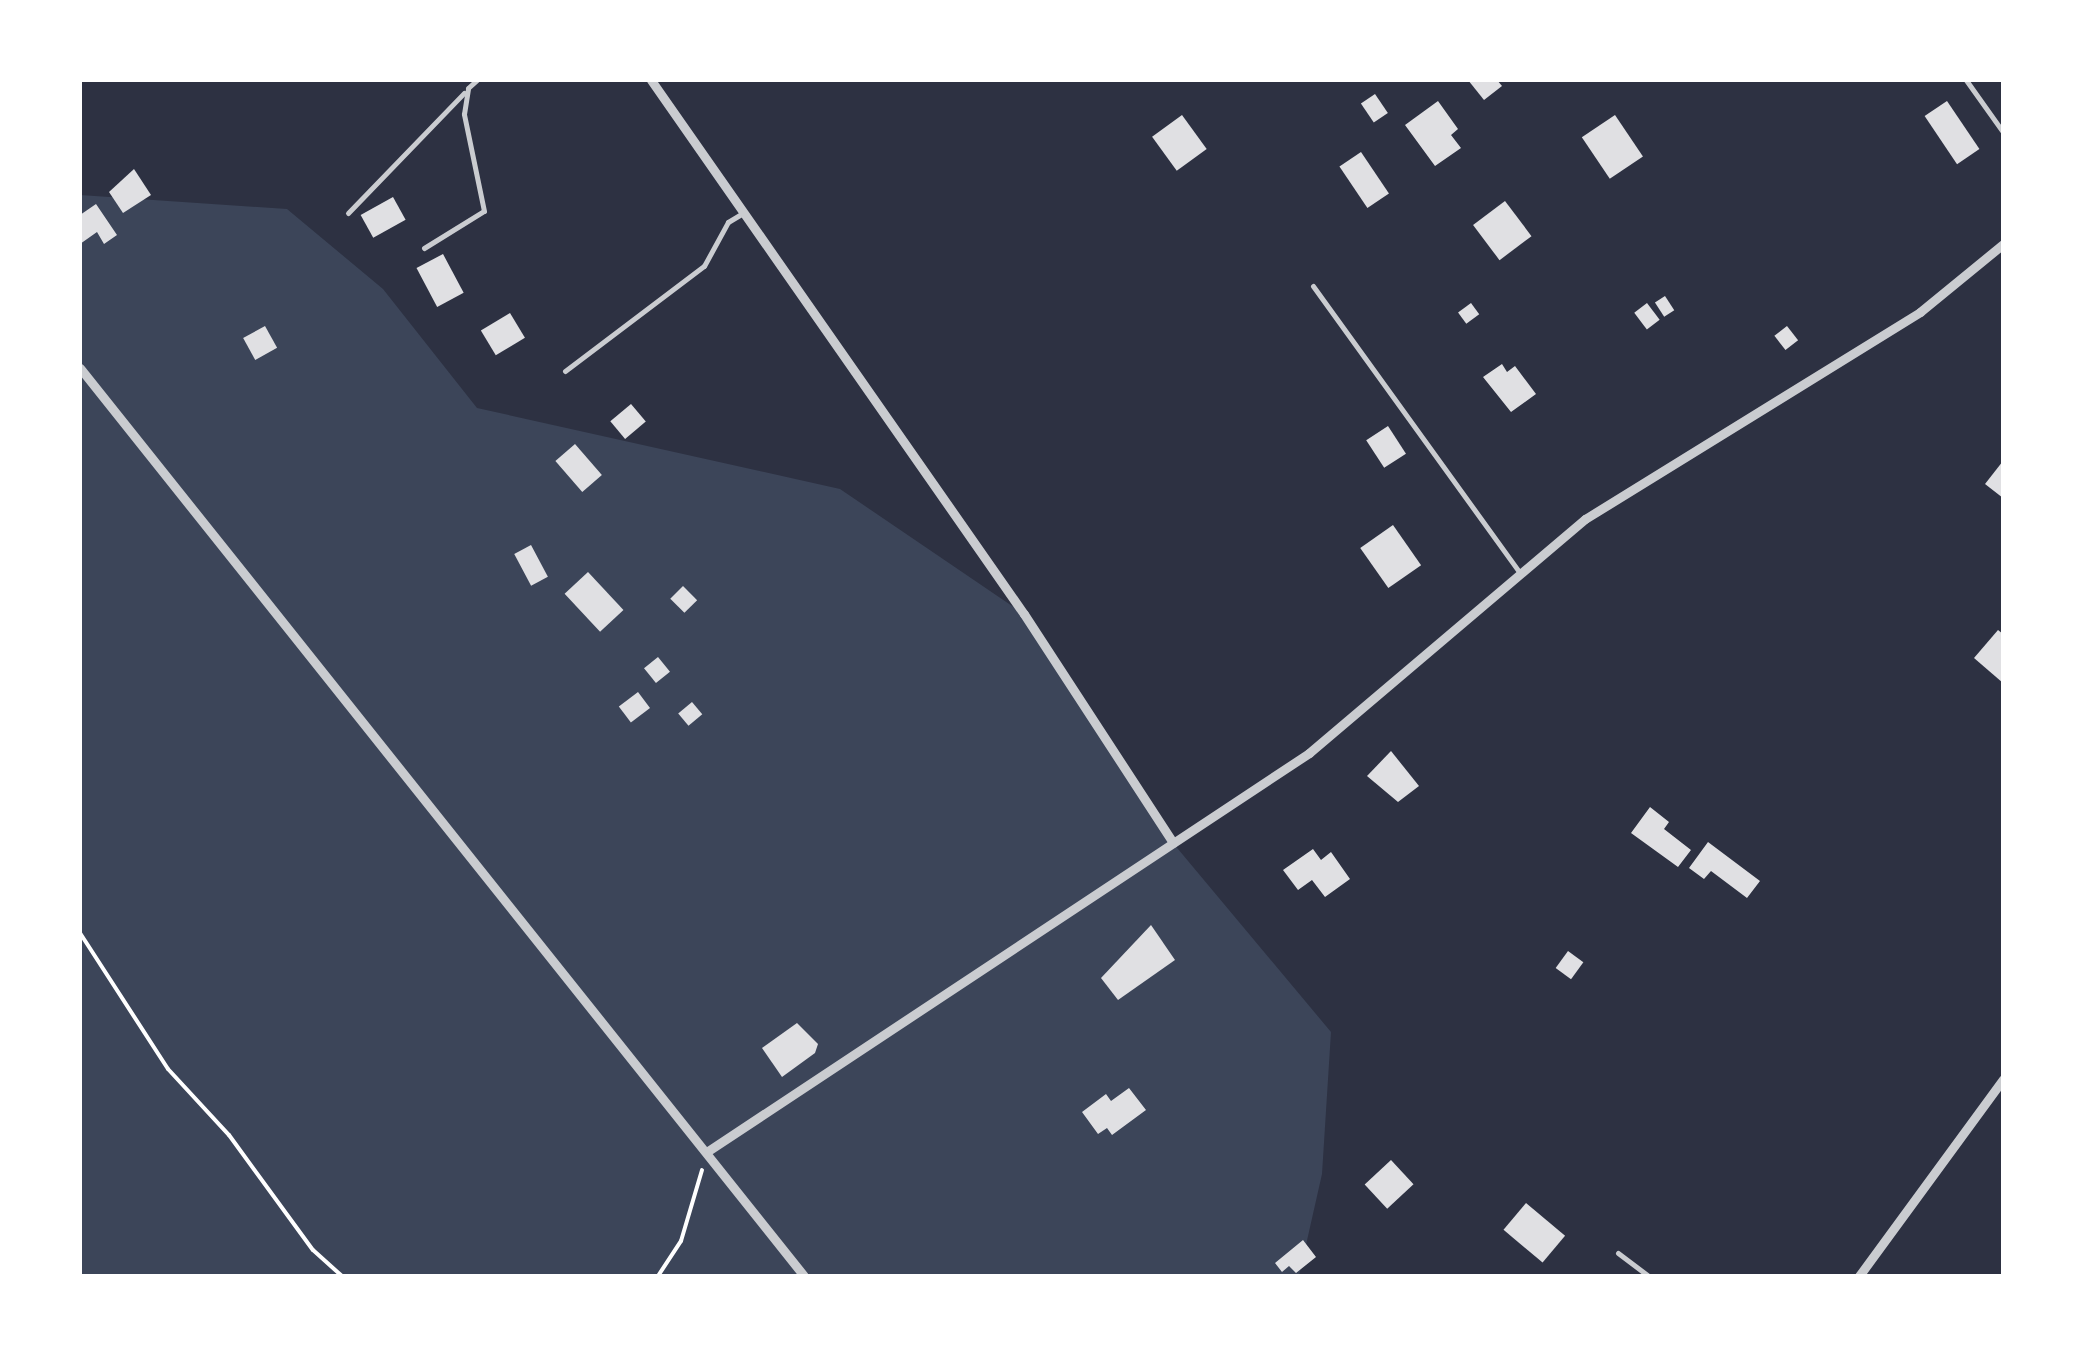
<!DOCTYPE html>
<style>
body{margin:0}
#map{position:relative;width:2083px;height:1356px;overflow:hidden;background:#2d3142;font-family:Jost,sans-serif}
div>[style]{position:absolute}
[style*='--x']{left:calc(var(--x)*1px);top:calc(var(--y)*1px);width:calc(var(--w)*1px);rotate:calc(var(--a)*1deg)}
.green>*{inset:0;background:#3c4559}
.building>*{inset:0;background:#e0e0e3;transform-origin:0 0}
.path>*{height:4px;margin:-2px;padding:0 2px;transform-origin:2px;border-radius:2px;background:#fff}
.service>*{height:5px;margin:-2.5px;padding:0 2.5px;transform-origin:2.5px;border-radius:2.5px;background:#caccd0}
.minor>*{height:9px;margin:-4.5px;padding:0 4.5px;transform-origin:4.5px;border-radius:4.5px;background:#caccd0}
span{translate:-50% -50%;white-space:nowrap;text-align:center;line-height:1.15;-webkit-text-stroke:8px #fff;paint-order:stroke}
.frame{position:absolute;inset:0;border:82px solid #fff;pointer-events:none}
</style>
<div id="map">
<div class="green">
<div style="clip-path:polygon(80px 195px,287px 209px,383px 289px,477px 408px,840px 489px,1024px 614px,1173px 843px,1331px 1032px,1322px 1174px,1299px 1276px,80px 1276px)"></div>
</div>
<div class="building">
<div style="clip-path:polygon(1468px 80px,1497px 80px,1502px 86px,1484px 100px)"></div>
<div style="left:1375px;top:94px;width:23px;height:17px;rotate:56deg"></div>
<div style="clip-path:polygon(1438px 101px,1458px 129px,1451px 135px,1461px 148px,1435px 166px,1405px 125px)"></div>
<div style="left:1947px;top:101px;width:58px;height:27px;rotate:56deg"></div>
<div style="left:1182px;top:115px;width:42px;height:37px;rotate:54deg"></div>
<div style="left:1615px;top:115px;width:50px;height:40px;rotate:56deg"></div>
<div style="left:1361px;top:152px;width:50px;height:26px;rotate:56deg"></div>
<div style="clip-path:polygon(134px 169px,151px 195px,123px 213px,109px 192px)"></div>
<div style="left:393px;top:197px;width:26px;height:37px;rotate:61deg"></div>
<div style="left:1505px;top:201px;width:44px;height:40px;rotate:53deg"></div>
<div style="clip-path:polygon(96px 204px,117px 235px,104px 244px,97px 232px,80px 244px,80px 215px)"></div>
<div style="left:443px;top:254px;width:44px;height:30px;rotate:62deg"></div>
<div style="left:1665px;top:296px;width:17px;height:12px;rotate:57deg"></div>
<div style="left:1471px;top:303px;width:14px;height:16px;rotate:54deg"></div>
<div style="left:1647px;top:303px;width:21px;height:16px;rotate:53deg"></div>
<div style="left:510px;top:313px;width:29px;height:34px;rotate:59deg"></div>
<div style="left:265px;top:326px;width:25px;height:25px;rotate:61deg"></div>
<div style="left:1787px;top:326px;width:18px;height:16px;rotate:52deg"></div>
<div style="clip-path:polygon(1502px 364px,1507px 372px,1515px 366px,1536px 394px,1511px 412px,1483px 377px)"></div>
<div style="left:631px;top:404px;width:23px;height:27px;rotate:50deg"></div>
<div style="left:1388px;top:426px;width:33px;height:26px;rotate:57deg"></div>
<div style="left:575px;top:444px;width:41px;height:26px;rotate:49deg"></div>
<div style="clip-path:polygon(2003px 461px,2003px 498px,1985px 484px)"></div>
<div style="left:1393px;top:525px;width:49px;height:40px;rotate:55deg"></div>
<div style="left:531px;top:545px;width:36px;height:19px;rotate:62deg"></div>
<div style="left:588px;top:572px;width:52px;height:32px;rotate:47deg"></div>
<div style="left:683px;top:586px;width:20px;height:18px;rotate:45deg"></div>
<div style="clip-path:polygon(1998px 630px,2003px 634px,2003px 683px,1974px 658px)"></div>
<div style="left:658px;top:657px;width:19px;height:18px;rotate:51deg"></div>
<div style="left:638px;top:692px;width:20px;height:24px;rotate:53deg"></div>
<div style="left:692px;top:702px;width:16px;height:18px;rotate:50deg"></div>
<div style="clip-path:polygon(1391px 751px,1419px 786px,1398px 802px,1367px 776px)"></div>
<div style="clip-path:polygon(1650px 807px,1669px 822px,1664px 829px,1691px 850px,1678px 867px,1631px 833px)"></div>
<div style="clip-path:polygon(1708px 842px,1760px 881px,1747px 898px,1711px 871px,1704px 879px,1689px 868px)"></div>
<div style="clip-path:polygon(1313px 849px,1321px 860px,1331px 852px,1350px 879px,1325px 897px,1312px 880px,1298px 890px,1283px 870px)"></div>
<div style="clip-path:polygon(1151px 925px,1175px 960px,1118px 1000px,1101px 978px)"></div>
<div style="left:1568px;top:951px;width:19px;height:21px;rotate:36deg"></div>
<div style="clip-path:polygon(797px 1023px,818px 1044px,815px 1053px,782px 1077px,762px 1048px)"></div>
<div style="clip-path:polygon(1129px 1088px,1146px 1110px,1112px 1135px,1107px 1128px,1098px 1134px,1082px 1112px,1106px 1094px,1111px 1101px)"></div>
<div style="left:1391px;top:1160px;width:33px;height:36px;rotate:47deg"></div>
<div style="left:1526px;top:1203px;width:51px;height:35px;rotate:40deg"></div>
<div style="clip-path:polygon(1303px 1240px,1316px 1257px,1296px 1273px,1289px 1266px,1282px 1272px,1275px 1263px)"></div>
</div>
<div class="path">
<div style="--x:80;--y:933;--w:162;--a:57.1"></div>
<div style="--x:168;--y:1069;--w:90;--a:47.3"></div>
<div style="--x:229;--y:1135;--w:142;--a:53.9"></div>
<div style="--x:313;--y:1250;--w:39;--a:42"></div>
<div style="--x:658;--y:1276;--w:42;--a:-56.7"></div>
<div style="--x:681;--y:1241;--w:74;--a:-73.5"></div>
</div>
<div class="service">
<div style="--x:1966;--y:80;--w:64;--a:54.6"></div>
<div style="--x:348;--y:213;--w:167;--a:-46"></div>
<div style="--x:424;--y:248;--w:70;--a:-31.7"></div>
<div style="--x:484;--y:211;--w:99;--a:-101.7"></div>
<div style="--x:464;--y:114;--w:26;--a:-81"></div>
<div style="--x:468;--y:88;--w:12;--a:-42"></div>
<div style="--x:1313;--y:286;--w:354;--a:54.2"></div>
<div style="--x:565;--y:371;--w:174;--a:-37.1"></div>
<div style="--x:704;--y:266;--w:50;--a:-61.4"></div>
<div style="--x:728;--y:222;--w:17;--a:-31"></div>
<div style="--x:1618;--y:1253;--w:39;--a:37"></div>
</div>
<div class="minor">
<div style="--x:651;--y:80;--w:651;--a:55.07"></div>
<div style="--x:1024;--y:614;--w:273;--a:56.9"></div>
<div style="--x:80;--y:368;--w:1161;--a:51.43"></div>
<div style="--x:708;--y:1151;--w:721;--a:-33.51"></div>
<div style="--x:1309;--y:753;--w:362;--a:-40.3"></div>
<div style="--x:1585;--y:519;--w:394;--a:-31.7"></div>
<div style="--x:1920;--y:312;--w:107;--a:-39.3"></div>
<div style="--x:1859;--y:1276;--w:244;--a:-53.8"></div>
</div>
<div class="frame"></div>
</div>
